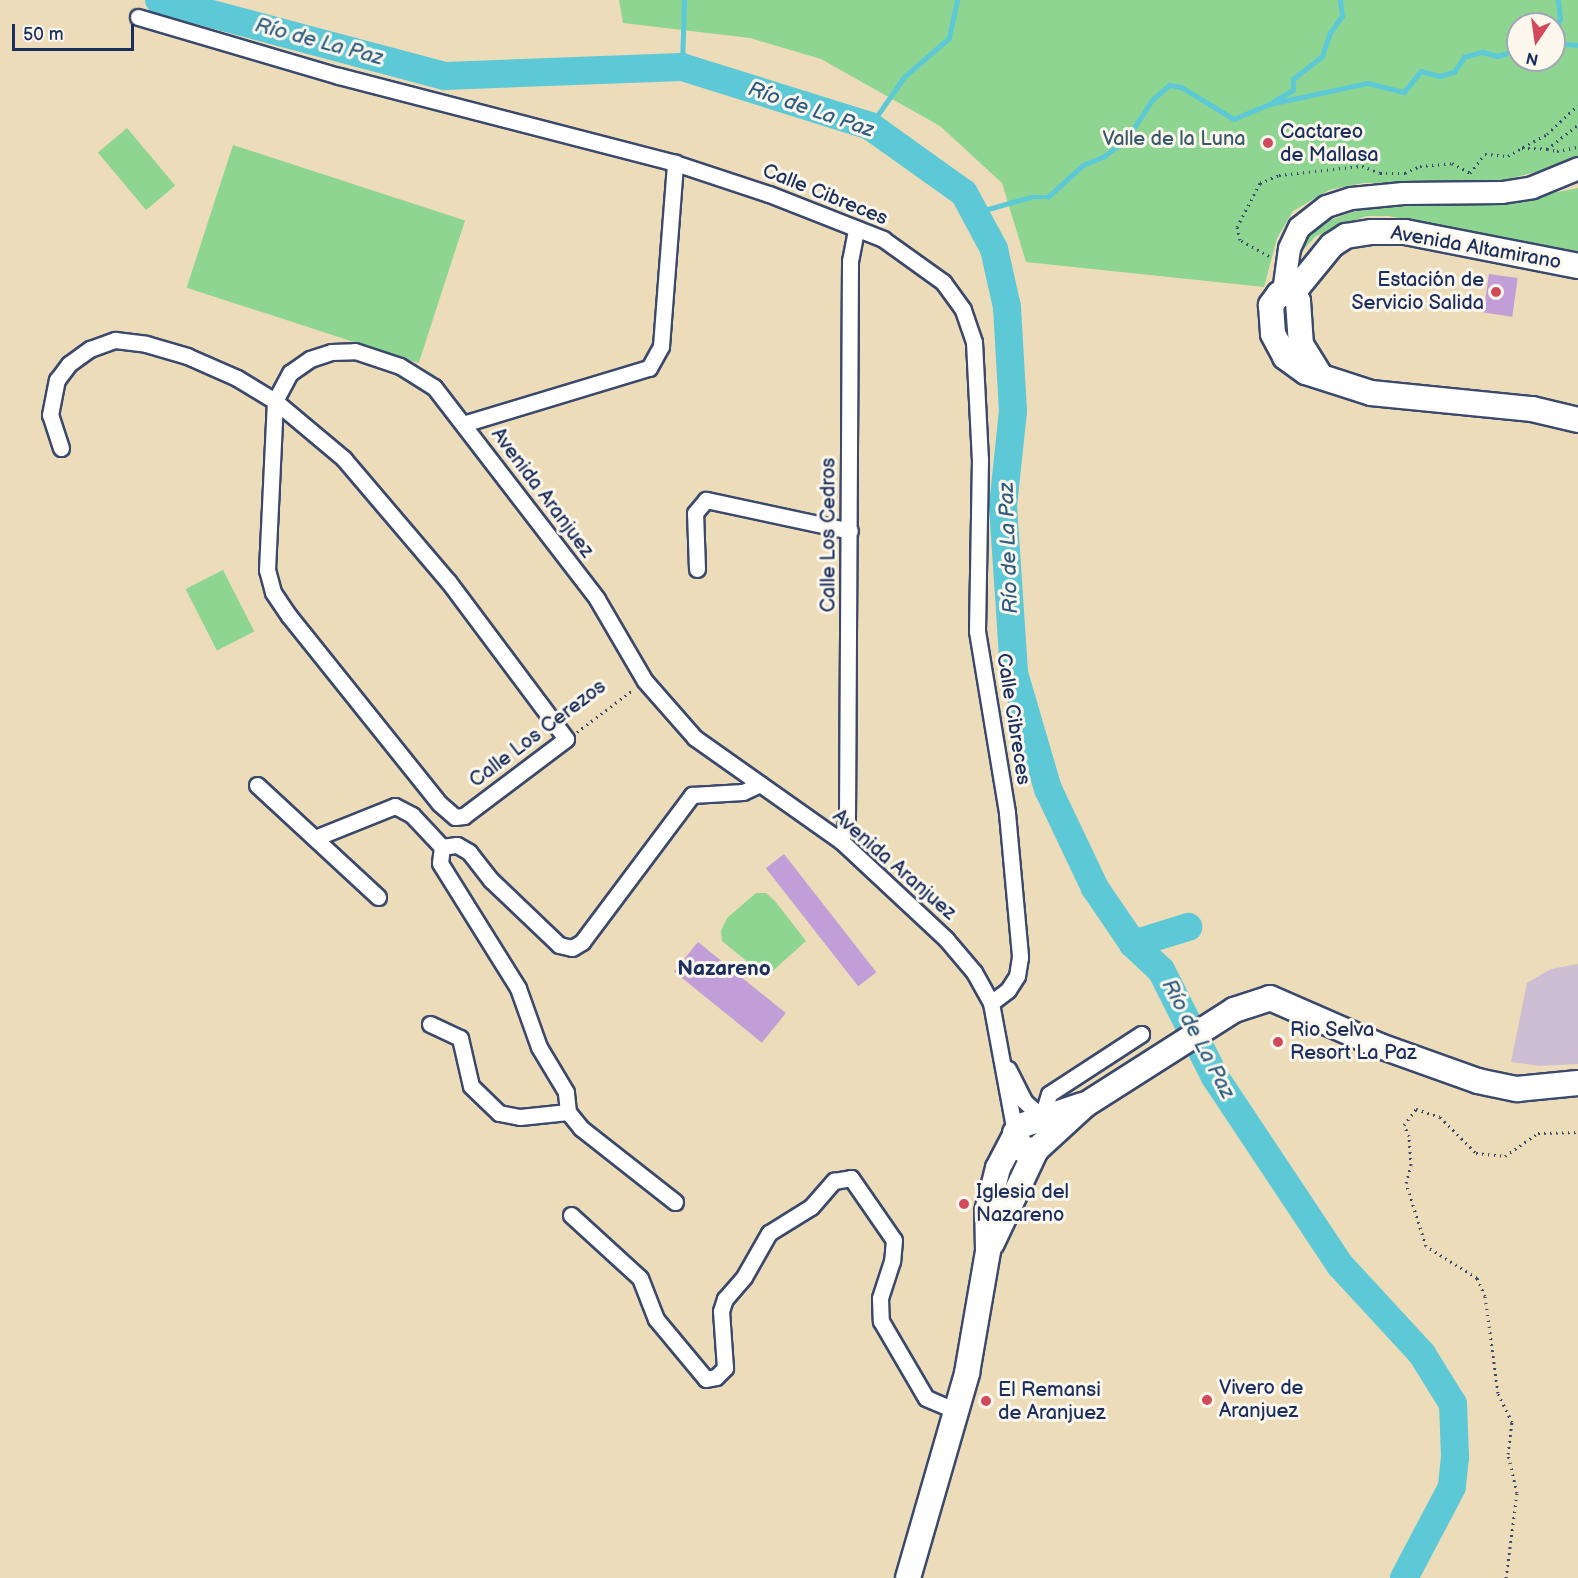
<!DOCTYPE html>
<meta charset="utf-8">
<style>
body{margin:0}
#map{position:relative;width:1578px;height:1578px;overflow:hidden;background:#eddcb9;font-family:"Balsamiq Sans",sans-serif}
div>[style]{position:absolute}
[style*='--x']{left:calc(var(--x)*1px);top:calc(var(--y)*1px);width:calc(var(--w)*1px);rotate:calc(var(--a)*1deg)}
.industrial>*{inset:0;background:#cdbed3}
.green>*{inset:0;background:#8dd591;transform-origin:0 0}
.stream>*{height:4.5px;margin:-2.25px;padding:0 2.25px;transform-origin:2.25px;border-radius:2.25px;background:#5dc9d6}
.river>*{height:28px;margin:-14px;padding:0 14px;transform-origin:14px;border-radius:14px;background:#5dc9d6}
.building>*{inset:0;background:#c29ed8;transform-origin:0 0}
.path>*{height:3px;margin-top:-1.5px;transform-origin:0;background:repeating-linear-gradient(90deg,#3a496c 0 1.5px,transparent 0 6px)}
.roads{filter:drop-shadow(2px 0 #3a496c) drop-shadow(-2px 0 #3a496c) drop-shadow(0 2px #3a496c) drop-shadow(0 -2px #3a496c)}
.street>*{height:15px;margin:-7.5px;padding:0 7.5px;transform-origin:7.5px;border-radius:7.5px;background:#fff}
.secondary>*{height:21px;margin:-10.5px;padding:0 10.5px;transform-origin:10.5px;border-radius:10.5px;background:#fff}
.primary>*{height:24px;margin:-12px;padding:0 12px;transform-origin:12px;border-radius:12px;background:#fff}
.dots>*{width:16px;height:16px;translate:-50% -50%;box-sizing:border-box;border:3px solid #fbf7ec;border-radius:50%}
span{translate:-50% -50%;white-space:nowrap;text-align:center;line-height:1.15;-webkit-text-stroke:6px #fbf7ec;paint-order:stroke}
.poi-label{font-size:20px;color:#1b2f5e}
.left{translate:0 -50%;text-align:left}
.right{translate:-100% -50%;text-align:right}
.park-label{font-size:20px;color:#38586b}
.street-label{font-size:20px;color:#1b2f5e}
.water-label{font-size:21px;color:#2f5d82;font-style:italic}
.neighbourhood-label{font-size:21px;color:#1b2f5e;font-weight:700}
.north{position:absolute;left:1506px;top:12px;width:60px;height:60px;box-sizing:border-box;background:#fbf7ec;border:2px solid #a1a7b3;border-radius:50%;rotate:193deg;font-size:16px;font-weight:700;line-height:24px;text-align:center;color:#1b2f5e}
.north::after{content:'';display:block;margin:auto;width:21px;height:27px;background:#d1495b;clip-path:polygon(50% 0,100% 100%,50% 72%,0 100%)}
.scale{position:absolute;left:12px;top:24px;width:122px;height:27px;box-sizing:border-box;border:3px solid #1b2f5e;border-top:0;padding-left:8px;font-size:18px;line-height:21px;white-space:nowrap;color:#1b2f5e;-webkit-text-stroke:4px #fbf7ec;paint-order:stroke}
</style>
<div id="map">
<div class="industrial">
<div style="clip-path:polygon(1578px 964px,1578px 1064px,1540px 1066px,1511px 1062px,1527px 983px,1551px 969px)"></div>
</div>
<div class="green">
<div style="clip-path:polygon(evenodd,619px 0,1578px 0,1578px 161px,1501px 181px,1363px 183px,1329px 190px,1293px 211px,1277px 238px,1264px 287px,1026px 262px,1002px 183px,940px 126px,821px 59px,750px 38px,623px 23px,619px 0,1518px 24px,1554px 24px,1554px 60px,1518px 60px,1518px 24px)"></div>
<div style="left:127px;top:128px;width:75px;height:38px;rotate:50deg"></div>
<div style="left:233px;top:145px;width:244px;height:150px;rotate:18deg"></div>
<div style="clip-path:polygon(1578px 188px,1578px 256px,1389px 216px,1366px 216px,1337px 227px,1316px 236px,1304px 249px,1304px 237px,1316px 225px,1364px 208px,1506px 202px)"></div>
<div style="left:223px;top:570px;width:69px;height:42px;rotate:63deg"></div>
<div style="clip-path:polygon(756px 893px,766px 893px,775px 901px,806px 941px,766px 977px,722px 941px,721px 931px,727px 918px)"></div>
</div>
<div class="stream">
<div style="--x:1554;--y:33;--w:15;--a:-67"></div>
<div style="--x:1560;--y:19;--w:19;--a:-96"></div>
<div style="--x:1554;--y:43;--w:24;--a:5"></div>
<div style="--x:682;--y:67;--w:67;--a:-88.3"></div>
<div style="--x:1274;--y:101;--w:22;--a:-30"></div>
<div style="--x:1293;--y:90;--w:11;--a:-90"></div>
<div style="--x:1293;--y:79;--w:37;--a:-38"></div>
<div style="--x:1322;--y:56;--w:24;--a:-71"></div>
<div style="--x:1330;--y:33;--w:21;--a:-55"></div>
<div style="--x:1342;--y:16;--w:16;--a:-97"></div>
<div style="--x:870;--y:126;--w:60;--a:-55.2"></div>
<div style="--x:904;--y:77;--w:60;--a:-40.9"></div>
<div style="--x:949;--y:38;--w:39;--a:-78"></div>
<div style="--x:974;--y:213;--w:59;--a:-15.7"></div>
<div style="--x:1031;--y:197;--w:17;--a:0"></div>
<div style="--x:1048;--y:197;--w:47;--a:-42.4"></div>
<div style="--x:1083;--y:165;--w:22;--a:-22"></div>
<div style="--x:1103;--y:157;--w:30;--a:-37"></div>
<div style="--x:1127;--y:139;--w:46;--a:-57.3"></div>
<div style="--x:1152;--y:100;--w:23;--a:-41"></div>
<div style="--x:1169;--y:85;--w:12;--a:9"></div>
<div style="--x:1181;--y:87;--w:62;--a:31.1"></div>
<div style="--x:1234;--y:119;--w:38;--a:-23"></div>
<div style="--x:1269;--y:104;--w:101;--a:-12"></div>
<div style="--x:1368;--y:83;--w:37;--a:14"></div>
<div style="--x:1404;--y:92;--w:27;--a:-51"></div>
<div style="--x:1421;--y:71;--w:20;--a:15"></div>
<div style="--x:1440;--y:76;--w:15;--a:-16"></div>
<div style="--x:1454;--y:72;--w:18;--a:-56"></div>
<div style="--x:1464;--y:57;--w:19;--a:-16"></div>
<div style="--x:1482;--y:52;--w:16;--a:14"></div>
<div style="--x:1498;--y:56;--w:21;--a:-17"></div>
</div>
<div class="river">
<div style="--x:159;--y:0;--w:296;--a:14.9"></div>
<div style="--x:445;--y:76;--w:237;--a:-2.2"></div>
<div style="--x:682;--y:67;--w:197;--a:17.4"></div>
<div style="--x:870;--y:126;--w:115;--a:35.5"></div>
<div style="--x:964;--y:193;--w:64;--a:61.8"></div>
<div style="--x:994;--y:249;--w:59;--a:77.4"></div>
<div style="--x:1007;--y:307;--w:104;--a:86.7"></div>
<div style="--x:1013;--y:411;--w:96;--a:96"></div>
<div style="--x:1003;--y:506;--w:167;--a:86.2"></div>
<div style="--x:1014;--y:673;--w:121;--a:73.7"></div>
<div style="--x:1048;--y:789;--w:110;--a:64.6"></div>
<div style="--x:1095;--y:888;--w:68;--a:55.8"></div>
<div style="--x:1133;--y:944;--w:38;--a:43"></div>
<div style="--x:1161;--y:970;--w:120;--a:63.2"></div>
<div style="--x:1215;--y:1077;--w:226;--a:56.4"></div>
<div style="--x:1340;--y:1265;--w:121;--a:47.3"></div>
<div style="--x:1422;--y:1354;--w:59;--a:58.2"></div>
<div style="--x:1453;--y:1404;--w:53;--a:87.8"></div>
<div style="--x:1455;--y:1457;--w:30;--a:96"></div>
<div style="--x:1452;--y:1487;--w:103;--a:117.8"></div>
<div style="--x:1133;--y:944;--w:58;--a:-17.2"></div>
</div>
<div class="building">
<div style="left:1489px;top:274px;width:29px;height:39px;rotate:8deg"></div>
<div style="left:784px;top:854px;width:150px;height:23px;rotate:52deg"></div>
<div style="left:698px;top:942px;width:113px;height:38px;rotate:39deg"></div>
</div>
<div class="path">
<div style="--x:1523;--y:147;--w:27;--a:-28"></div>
<div style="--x:1547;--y:134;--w:42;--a:-43.1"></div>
<div style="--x:1547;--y:149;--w:10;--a:11"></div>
<div style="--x:1557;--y:151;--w:21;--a:-11"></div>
<div style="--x:1269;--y:256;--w:33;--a:-151"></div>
<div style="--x:1240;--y:240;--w:13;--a:-103"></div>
<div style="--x:1237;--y:227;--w:50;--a:-62.4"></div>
<div style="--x:1260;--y:183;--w:21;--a:-23"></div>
<div style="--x:1279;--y:175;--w:83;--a:-6.2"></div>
<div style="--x:1362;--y:166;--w:19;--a:21"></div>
<div style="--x:1380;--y:173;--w:25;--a:0"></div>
<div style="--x:1405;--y:173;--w:17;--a:-25"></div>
<div style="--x:1420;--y:166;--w:32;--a:-5"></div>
<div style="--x:1452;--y:163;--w:21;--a:29"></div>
<div style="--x:1470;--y:173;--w:24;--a:-52"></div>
<div style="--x:1485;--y:154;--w:23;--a:5"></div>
<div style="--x:1508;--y:156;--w:16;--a:-30"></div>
<div style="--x:1522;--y:148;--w:25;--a:2"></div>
<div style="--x:1547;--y:149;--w:39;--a:-38"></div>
<div style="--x:577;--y:732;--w:71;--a:-37"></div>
<div style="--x:1506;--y:1578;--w:86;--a:-82.6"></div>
<div style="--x:1517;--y:1493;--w:40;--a:-103"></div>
<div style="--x:1508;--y:1454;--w:32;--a:-83"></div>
<div style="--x:1512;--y:1422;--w:32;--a:-116"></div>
<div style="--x:1498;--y:1393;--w:98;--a:-97.6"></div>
<div style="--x:1485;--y:1296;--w:20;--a:-114"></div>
<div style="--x:1477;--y:1278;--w:60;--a:-147.9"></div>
<div style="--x:1426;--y:1246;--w:66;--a:-107.6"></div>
<div style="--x:1406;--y:1183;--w:19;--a:-74"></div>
<div style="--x:1411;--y:1165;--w:29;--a:-94"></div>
<div style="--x:1409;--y:1136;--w:12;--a:-114"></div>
<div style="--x:1404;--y:1125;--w:20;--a:-53"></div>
<div style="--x:1416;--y:1109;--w:25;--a:18"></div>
<div style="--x:1440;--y:1117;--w:51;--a:45"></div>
<div style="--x:1476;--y:1153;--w:29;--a:6"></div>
<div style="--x:1505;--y:1156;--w:40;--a:-34.9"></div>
<div style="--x:1538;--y:1133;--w:40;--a:-1.4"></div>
</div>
<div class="roads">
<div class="street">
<div style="--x:138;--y:17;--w:209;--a:16.4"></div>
<div style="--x:339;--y:76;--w:347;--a:14.5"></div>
<div style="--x:675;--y:163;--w:99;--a:18.3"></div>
<div style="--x:769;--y:194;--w:123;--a:21.5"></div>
<div style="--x:883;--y:239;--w:74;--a:35.6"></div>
<div style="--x:943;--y:282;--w:34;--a:54"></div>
<div style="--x:963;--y:310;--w:34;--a:71"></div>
<div style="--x:974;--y:342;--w:117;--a:87.1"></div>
<div style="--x:980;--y:459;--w:172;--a:91"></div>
<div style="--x:977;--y:631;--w:184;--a:80.6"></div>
<div style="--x:1007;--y:813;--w:145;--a:84.8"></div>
<div style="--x:1020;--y:957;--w:19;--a:99"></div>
<div style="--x:1017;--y:976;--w:17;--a:123"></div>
<div style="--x:1008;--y:990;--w:21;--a:143"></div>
<div style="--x:463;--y:424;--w:194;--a:-16.8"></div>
<div style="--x:649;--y:368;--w:25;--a:-61"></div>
<div style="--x:661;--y:346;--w:184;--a:-85.6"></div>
<div style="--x:61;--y:448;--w:35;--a:-108"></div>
<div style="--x:50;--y:415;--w:36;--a:-79"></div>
<div style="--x:57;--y:380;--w:20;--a:-53"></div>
<div style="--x:69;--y:364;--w:26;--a:-36"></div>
<div style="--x:90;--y:349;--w:27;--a:-20"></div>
<div style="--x:115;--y:340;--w:31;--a:7"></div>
<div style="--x:146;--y:344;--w:43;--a:16.3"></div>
<div style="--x:187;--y:356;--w:55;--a:23.7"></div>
<div style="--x:237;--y:378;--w:44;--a:31.2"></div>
<div style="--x:275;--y:401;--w:90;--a:40"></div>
<div style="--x:344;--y:459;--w:160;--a:49.6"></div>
<div style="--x:448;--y:581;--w:197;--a:53.2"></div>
<div style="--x:566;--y:739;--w:128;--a:143"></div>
<div style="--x:464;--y:816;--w:9;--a:174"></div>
<div style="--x:455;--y:817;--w:21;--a:-139"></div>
<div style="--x:439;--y:803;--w:240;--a:-128.7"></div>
<div style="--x:289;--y:616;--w:29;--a:-124"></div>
<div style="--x:273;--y:592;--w:23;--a:-105"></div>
<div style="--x:267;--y:570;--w:169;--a:-87.3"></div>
<div style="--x:275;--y:401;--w:32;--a:-62"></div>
<div style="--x:290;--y:373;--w:24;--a:-35"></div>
<div style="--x:310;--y:359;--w:22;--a:-18"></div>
<div style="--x:331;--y:352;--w:24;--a:-2"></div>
<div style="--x:355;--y:351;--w:47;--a:18.4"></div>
<div style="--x:400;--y:366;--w:40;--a:32"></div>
<div style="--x:434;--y:387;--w:267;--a:52.4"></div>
<div style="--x:597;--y:599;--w:95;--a:59.7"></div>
<div style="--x:645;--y:681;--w:76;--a:48.7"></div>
<div style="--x:695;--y:738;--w:179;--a:35.2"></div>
<div style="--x:841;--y:841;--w:144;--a:43"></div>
<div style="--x:946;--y:939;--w:43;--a:49.7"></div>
<div style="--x:974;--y:972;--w:35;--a:61"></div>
<div style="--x:991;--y:1003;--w:132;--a:79.5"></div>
<div style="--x:697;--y:569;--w:56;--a:-92"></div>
<div style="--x:695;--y:513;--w:17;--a:-50"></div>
<div style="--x:706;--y:500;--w:147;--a:12.1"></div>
<div style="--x:257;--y:785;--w:165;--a:42.8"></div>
<div style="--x:315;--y:838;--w:86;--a:-21.8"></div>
<div style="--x:395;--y:806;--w:19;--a:28"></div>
<div style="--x:412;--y:815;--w:44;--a:46.8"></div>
<div style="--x:841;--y:841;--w:23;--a:-75"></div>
<div style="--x:847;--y:819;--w:558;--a:-89.69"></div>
<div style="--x:850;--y:261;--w:33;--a:-79"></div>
<div style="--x:430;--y:1024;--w:33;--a:25"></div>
<div style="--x:460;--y:1038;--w:49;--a:77.1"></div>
<div style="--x:471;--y:1086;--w:39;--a:44"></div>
<div style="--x:499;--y:1113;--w:21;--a:11"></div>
<div style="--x:520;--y:1117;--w:48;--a:-5.9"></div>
<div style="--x:1008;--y:1069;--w:36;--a:63"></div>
<div style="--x:1024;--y:1101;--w:24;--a:42"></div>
<div style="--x:1042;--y:1117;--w:24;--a:-73"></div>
<div style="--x:1049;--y:1094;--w:110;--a:-33.1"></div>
<div style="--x:675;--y:1202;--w:120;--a:-141.8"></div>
<div style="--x:581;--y:1128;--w:21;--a:-129"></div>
<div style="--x:568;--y:1112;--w:20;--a:-96"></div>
<div style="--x:566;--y:1092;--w:52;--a:-121"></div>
<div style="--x:539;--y:1047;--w:63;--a:-109.6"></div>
<div style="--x:518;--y:988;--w:147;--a:-122"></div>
<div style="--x:440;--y:863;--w:16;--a:-83"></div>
<div style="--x:442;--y:847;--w:15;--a:-8"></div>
<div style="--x:457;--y:845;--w:14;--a:30"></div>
<div style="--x:469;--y:852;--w:36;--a:52"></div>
<div style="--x:491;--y:880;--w:94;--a:43.7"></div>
<div style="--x:559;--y:945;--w:13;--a:13"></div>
<div style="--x:572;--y:948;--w:12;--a:-31"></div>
<div style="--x:582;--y:942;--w:184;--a:-53.2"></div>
<div style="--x:692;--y:795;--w:51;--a:-3.4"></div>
<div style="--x:743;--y:792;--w:19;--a:-25"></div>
<div style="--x:571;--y:1215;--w:93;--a:42.4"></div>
<div style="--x:640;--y:1278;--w:44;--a:68.7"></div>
<div style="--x:656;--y:1319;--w:78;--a:50.2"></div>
<div style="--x:706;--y:1379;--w:10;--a:-11"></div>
<div style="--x:716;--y:1377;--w:13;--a:-45"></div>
<div style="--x:725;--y:1368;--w:57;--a:-94"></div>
<div style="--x:721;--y:1311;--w:13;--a:-72"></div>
<div style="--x:725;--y:1299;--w:29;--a:-49"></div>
<div style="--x:744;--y:1277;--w:51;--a:-60.4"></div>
<div style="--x:769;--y:1233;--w:49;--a:-31.8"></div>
<div style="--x:811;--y:1207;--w:35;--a:-49"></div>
<div style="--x:834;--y:1181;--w:17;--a:-10"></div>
<div style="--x:851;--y:1178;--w:75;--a:55.3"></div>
<div style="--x:894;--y:1240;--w:21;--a:95"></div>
<div style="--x:892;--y:1261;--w:39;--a:108"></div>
<div style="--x:880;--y:1298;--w:23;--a:88"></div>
<div style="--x:881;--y:1321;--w:89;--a:59.7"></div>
<div style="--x:926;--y:1398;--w:34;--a:23"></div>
</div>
<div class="secondary">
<div style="--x:1283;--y:292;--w:44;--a:-82.2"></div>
<div style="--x:1289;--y:248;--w:23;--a:-65"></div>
<div style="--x:1299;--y:227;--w:34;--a:-38"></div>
<div style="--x:1326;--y:206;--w:26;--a:-18"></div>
<div style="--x:1351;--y:198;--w:52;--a:-5.5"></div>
<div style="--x:1403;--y:193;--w:99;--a:-0.6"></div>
<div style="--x:1502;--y:192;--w:30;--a:-9"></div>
<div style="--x:1532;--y:187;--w:50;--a:-22.4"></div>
</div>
<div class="primary">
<div style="--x:1292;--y:294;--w:63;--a:-50.8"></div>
<div style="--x:1332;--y:245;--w:17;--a:-33"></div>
<div style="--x:1346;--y:236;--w:26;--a:-9"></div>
<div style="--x:1372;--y:232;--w:33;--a:0"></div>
<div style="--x:1405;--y:232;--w:176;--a:11.1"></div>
<div style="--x:1320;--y:375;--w:36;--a:-122"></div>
<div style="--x:1301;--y:345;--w:44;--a:-93.9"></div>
<div style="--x:1298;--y:301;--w:9;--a:-131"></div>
<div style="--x:1292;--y:294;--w:13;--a:180"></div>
<div style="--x:1279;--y:294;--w:14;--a:126"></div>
<div style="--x:1271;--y:305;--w:29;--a:86"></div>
<div style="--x:1273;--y:334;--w:26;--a:62"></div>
<div style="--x:1285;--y:357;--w:26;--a:36"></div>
<div style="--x:1306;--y:372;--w:68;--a:17.9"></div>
<div style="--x:1371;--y:393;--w:162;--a:5.7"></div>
<div style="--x:1532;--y:409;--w:47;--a:13.4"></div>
<div style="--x:1015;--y:1133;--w:17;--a:69"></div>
<div style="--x:1021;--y:1149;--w:15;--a:4"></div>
<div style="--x:1036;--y:1150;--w:67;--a:-42.6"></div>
<div style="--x:1085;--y:1105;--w:177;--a:-32.5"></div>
<div style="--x:1234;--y:1010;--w:38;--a:-18"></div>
<div style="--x:1270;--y:998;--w:120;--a:23.6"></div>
<div style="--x:1380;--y:1046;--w:104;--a:19.7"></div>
<div style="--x:1478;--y:1081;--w:40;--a:12"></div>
<div style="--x:1517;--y:1089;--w:61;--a:-5.6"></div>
<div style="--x:992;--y:1243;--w:103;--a:-64.7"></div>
<div style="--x:908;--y:1578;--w:213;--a:-73.9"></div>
<div style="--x:967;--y:1373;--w:124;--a:-80.2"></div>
<div style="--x:988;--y:1251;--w:39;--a:-91"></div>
<div style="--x:987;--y:1212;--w:45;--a:-76"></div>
<div style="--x:998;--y:1168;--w:47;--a:-62.4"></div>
<div style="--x:1020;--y:1126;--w:65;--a:-18.7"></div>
</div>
</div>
<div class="dots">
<div style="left:1268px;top:143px;background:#d1495b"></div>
<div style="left:1496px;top:292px;background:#d1495b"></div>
<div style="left:1278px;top:1042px;background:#d1495b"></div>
<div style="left:964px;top:1204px;background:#d1495b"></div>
<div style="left:1207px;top:1400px;background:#d1495b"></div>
<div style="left:986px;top:1401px;background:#d1495b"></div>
</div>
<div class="poi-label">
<span class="left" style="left:1280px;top:144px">Cactareo<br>de Mallasa</span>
<span class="right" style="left:1484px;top:292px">Estación de<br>Servicio Salida</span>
<span class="left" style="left:1290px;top:1042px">Rio Selva<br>Resort La Paz</span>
<span class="left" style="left:976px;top:1204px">Iglesia del<br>Nazareno</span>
<span class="left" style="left:1219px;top:1400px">Vivero de<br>Aranjuez</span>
<span class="left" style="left:998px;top:1402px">El Remansi<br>de Aranjuez</span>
</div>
<div class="park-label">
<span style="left:1174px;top:139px">Valle de la Luna</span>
</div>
<div class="street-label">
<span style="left:825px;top:195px;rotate:22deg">Calle Cibreces</span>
<span style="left:1476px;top:248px;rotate:10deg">Avenida Altamirano</span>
<span style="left:542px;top:493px;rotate:53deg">Avenida Aranjuez</span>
<span style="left:829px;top:535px;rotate:-90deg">Calle Los Cedros</span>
<span style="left:1013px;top:719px;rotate:81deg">Calle Cibreces</span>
<span style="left:538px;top:734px;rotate:-37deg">Calle Los Cerezos</span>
<span style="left:894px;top:865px;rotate:41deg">Avenida Aranjuez</span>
</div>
<div class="water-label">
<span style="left:319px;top:42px;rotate:15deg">Río de La Paz</span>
<span style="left:811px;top:110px;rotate:19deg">Río de La Paz</span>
<span style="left:1009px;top:548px;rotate:-92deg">Río de La Paz</span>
<span style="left:1198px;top:1039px;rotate:62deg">Río de La Paz</span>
</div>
<div class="neighbourhood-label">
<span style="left:724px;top:969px">Nazareno</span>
</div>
<div class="north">N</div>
<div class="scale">50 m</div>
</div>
